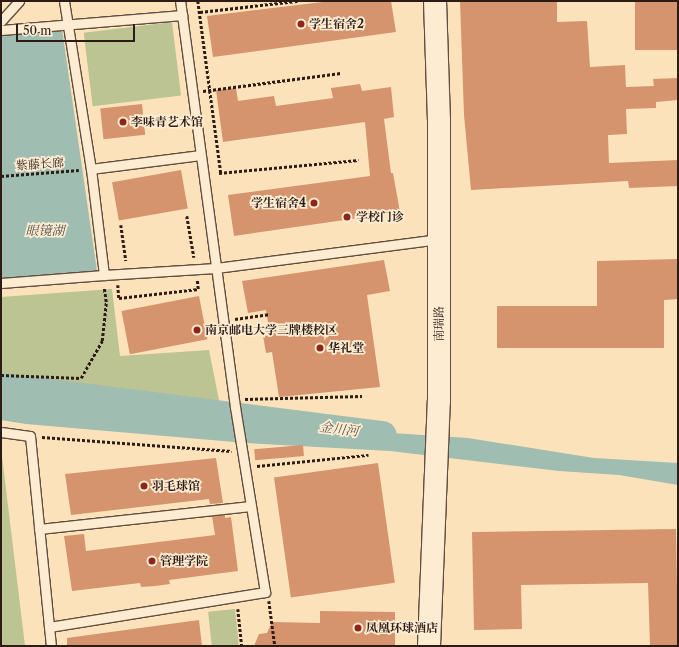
<!DOCTYPE html>
<meta charset="utf-8">
<style>
body{margin:0}
#map{position:relative;width:679px;height:647px;overflow:hidden;background:#fce2ba;font-family:"Libre Caslon Text","Noto Serif SC",serif}
div>[style]{position:absolute}
[style*='--x']{left:calc(var(--x)*1px);top:calc(var(--y)*1px);width:calc(var(--w)*1px);rotate:calc(var(--a)*1deg)}
.green>*{inset:0;background:#bbc492;transform-origin:0 0}
.water>*{inset:0;background:#9fbdb1}
.river>*{height:29px;margin:-14.5px;padding:0 14.5px;transform-origin:14.5px;border-radius:14.5px;background:#9fbdb1}
.building>*{inset:0;background:#d5946e;transform-origin:0 0}
.path>*{height:2.5px;margin-top:-1.25px;transform-origin:0;background:repeating-linear-gradient(90deg,#2c1c15 0 3px,transparent 0 5px)}
.roads{filter:drop-shadow(1px 0 #604e3e) drop-shadow(-1px 0 #604e3e) drop-shadow(0 1px #604e3e) drop-shadow(0 -1px #604e3e)}
.lane>*{height:9px;margin:-4.5px;padding:0 4.5px;transform-origin:4.5px;border-radius:4.5px;background:#fdecd2}
.secondary>*{height:22px;margin:-11px;padding:0 11px;transform-origin:11px;border-radius:11px;background:#fdecd2}
.dots>*{width:11px;height:11px;translate:-50% -50%;box-sizing:border-box;border:2px solid #fdecd2;border-radius:50%}
span{translate:-50% -50%;white-space:nowrap;text-align:center;line-height:1.15;-webkit-text-stroke:3.5px #fdecd2;paint-order:stroke}
.poi-label{font-size:12px;color:#2c1c15;font-weight:700}
.left{translate:0 -50%;text-align:left}
.right{translate:-100% -50%;text-align:right}
.street-label{font-size:12px;color:#2c1c15}
.water-label{font-size:13px;color:#54544c;font-style:italic}
.frame{position:absolute;inset:0;border:2px solid #2c1c15;pointer-events:none}
.scale{position:absolute;left:16px;top:24px;width:119px;height:18px;box-sizing:border-box;border:2px solid #2c1c15;border-top:0;padding-left:5px;font-size:12px;line-height:14px;white-space:nowrap;color:#2c1c15;-webkit-text-stroke:3px #fdecd2;paint-order:stroke}
</style>
<div id="map">
<div class="green">
<div style="left:172px;top:22px;width:74px;height:89px;rotate:83deg"></div>
<div style="clip-path:polygon(112px 289px,120px 356px,209px 350px,221px 410px,1px 389px,1px 297px)"></div>
<div style="clip-path:polygon(1px 456px,2px 456px,25px 646px,1px 646px)"></div>
<div style="left:235px;top:609px;width:37px;height:27px;rotate:84deg"></div>
</div>
<div class="water">
<div style="clip-path:polygon(62px 29px,97px 271px,1px 278px,1px 34px)"></div>
<div style="clip-path:polygon(1px 400px,301px 427px,468px 438px,594px 458px,678px 463px,678px 485px,619px 475px,559px 471px,390px 451px,246px 443px,26px 424px,1px 420px)"></div>
</div>
<div class="river">
<div style="--x:1;--y:387;--w:384;--a:7.2"></div>
</div>
<div class="building">
<div style="clip-path:polygon(331px 1px,391px 1px,396px 32px,213px 57px,207px 16px)"></div>
<div style="clip-path:polygon(460px 1px,557px 1px,557px 22px,587px 21px,590px 67px,625px 65px,626px 87px,654px 86px,653px 79px,678px 78px,678px 100px,656px 102px,656px 108px,626px 109px,627px 134px,608px 135px,609px 163px,678px 160px,678px 186px,629px 188px,628px 181px,471px 190px,464px 115px)"></div>
<div style="left:635px;top:1px;width:43px;height:49px"></div>
<div style="clip-path:polygon(360px 84px,362px 91px,391px 87px,394px 117px,384px 119px,391px 173px,393px 173px,400px 212px,234px 236px,228px 195px,370px 176px,365px 122px,223px 142px,216px 90px,236px 88px,238px 101px,274px 96px,276px 106px,333px 98px,331px 88px)"></div>
<div style="left:142px;top:104px;width:31px;height:42px;rotate:84deg"></div>
<div style="left:181px;top:170px;width:39px;height:70px;rotate:80deg"></div>
<div style="clip-path:polygon(678px 259px,678px 299px,664px 300px,664px 348px,497px 348px,497px 306px,597px 306px,597px 261px)"></div>
<div style="clip-path:polygon(384px 260px,390px 291px,367px 295px,380px 387px,279px 397px,272px 352px,266px 353px,263px 336px,270px 335px,266px 310px,248px 313px,242px 281px)"></div>
<div style="left:199px;top:296px;width:44px;height:79px;rotate:79deg"></div>
<div style="left:303px;top:445px;width:11px;height:49px;rotate:85deg"></div>
<div style="clip-path:polygon(216px 458px,223px 503px,210px 504px,209px 499px,71px 515px,65px 474px)"></div>
<div style="left:378px;top:463px;width:121px;height:105px;rotate:82deg"></div>
<div style="clip-path:polygon(225px 515px,225px 518px,231px 517px,238px 571px,169px 580px,170px 584px,155px 586px,141px 587px,140px 583px,72px 591px,64px 536px,84px 534px,86px 551px,215px 535px,212px 516px)"></div>
<div style="clip-path:polygon(676px 529px,678px 646px,650px 646px,648px 583px,521px 585px,522px 629px,474px 630px,472px 532px)"></div>
<div style="clip-path:polygon(320px 611px,395px 612px,395px 646px,254px 646px,259px 634px,267px 633px,272px 622px,320px 623px)"></div>
<div style="clip-path:polygon(199px 620px,202px 646px,67px 646px,67px 638px)"></div>
</div>
<div class="path">
<div style="--x:198;--y:1;--w:174;--a:82.4"></div>
<div style="--x:200;--y:12;--w:98;--a:-6.5"></div>
<div style="--x:203;--y:91;--w:139;--a:-7.4"></div>
<div style="--x:219;--y:173;--w:140;--a:-5.3"></div>
<div style="--x:1;--y:176;--w:78;--a:-4.4"></div>
<div style="--x:187;--y:216;--w:42;--a:80.3"></div>
<div style="--x:121;--y:225;--w:36;--a:82"></div>
<div style="--x:118;--y:285;--w:13;--a:86"></div>
<div style="--x:119;--y:298;--w:80;--a:-6.5"></div>
<div style="--x:198;--y:289;--w:9;--a:-96"></div>
<div style="--x:235;--y:319;--w:34;--a:-8"></div>
<div style="--x:1;--y:375;--w:80;--a:2.1"></div>
<div style="--x:81;--y:378;--w:43;--a:-60.4"></div>
<div style="--x:102;--y:341;--w:39;--a:-84"></div>
<div style="--x:106;--y:302;--w:15;--a:-98"></div>
<div style="--x:245;--y:399;--w:117;--a:-1.5"></div>
<div style="--x:42;--y:437;--w:190;--a:4.2"></div>
<div style="--x:257;--y:466;--w:112;--a:-5.7"></div>
<div style="--x:269;--y:601;--w:45;--a:82.4"></div>
<div style="--x:238;--y:609;--w:37;--a:84"></div>
</div>
<div class="roads">
<div class="lane">
<div style="--x:64;--y:1;--w:170;--a:80.9"></div>
<div style="--x:91;--y:169;--w:107;--a:83"></div>
<div style="--x:104;--y:275;--w:112;--a:-3.6"></div>
<div style="--x:216;--y:268;--w:225;--a:-7.4"></div>
<div style="--x:1;--y:21;--w:27;--a:-48"></div>
<div style="--x:1;--y:30;--w:182;--a:-4.7"></div>
<div style="--x:91;--y:169;--w:110;--a:-7.3"></div>
<div style="--x:1;--y:283;--w:103;--a:-4.4"></div>
<div style="--x:1;--y:432;--w:29;--a:8"></div>
<div style="--x:30;--y:436;--w:211;--a:84.3"></div>
<div style="--x:39;--y:529;--w:213;--a:-6.2"></div>
<div style="--x:49;--y:627;--w:219;--a:-9.2"></div>
<div style="--x:265;--y:592;--w:187;--a:-99.2"></div>
<div style="--x:235;--y:407;--w:410;--a:-97.7"></div>
</div>
<div class="secondary">
<div style="--x:429;--y:646;--w:245;--a:-87.7"></div>
<div style="--x:439;--y:401;--w:280;--a:-90"></div>
<div style="--x:439;--y:121;--w:120;--a:-91.9"></div>
</div>
</div>
<div class="dots">
<div style="left:301px;top:24px;background:#8f2418"></div>
<div style="left:123px;top:122px;background:#8f2418"></div>
<div style="left:314px;top:203px;background:#8f2418"></div>
<div style="left:347px;top:217px;background:#8f2418"></div>
<div style="left:197px;top:330px;background:#8f2418"></div>
<div style="left:320px;top:348px;background:#8f2418"></div>
<div style="left:144px;top:486px;background:#8f2418"></div>
<div style="left:152px;top:561px;background:#8f2418"></div>
<div style="left:358px;top:628px;background:#8f2418"></div>
</div>
<div class="poi-label">
<span class="left" style="left:309px;top:24px">学生宿舍2</span>
<span class="left" style="left:131px;top:122px">李味青艺术馆</span>
<span class="right" style="left:306px;top:203px">学生宿舍4</span>
<span class="left" style="left:356px;top:217px">学校门诊</span>
<span class="left" style="left:205px;top:330px">南京邮电大学三牌楼校区</span>
<span class="left" style="left:328px;top:348px">华礼堂</span>
<span class="left" style="left:152px;top:486px">羽毛球馆</span>
<span class="left" style="left:160px;top:561px">管理学院</span>
<span class="left" style="left:366px;top:628px">凤凰环球酒店</span>
</div>
<div class="street-label">
<span style="left:40px;top:164px;rotate:-4deg">紫藤长廊</span>
<span style="left:439px;top:324px;rotate:-90deg">南瑞路</span>
</div>
<div class="water-label">
<span style="left:45px;top:230px">眼镜湖</span>
<span style="left:339px;top:429px;rotate:7deg">金川河</span>
</div>
<div class="frame"></div>
<div class="scale">50 m</div>
</div>
